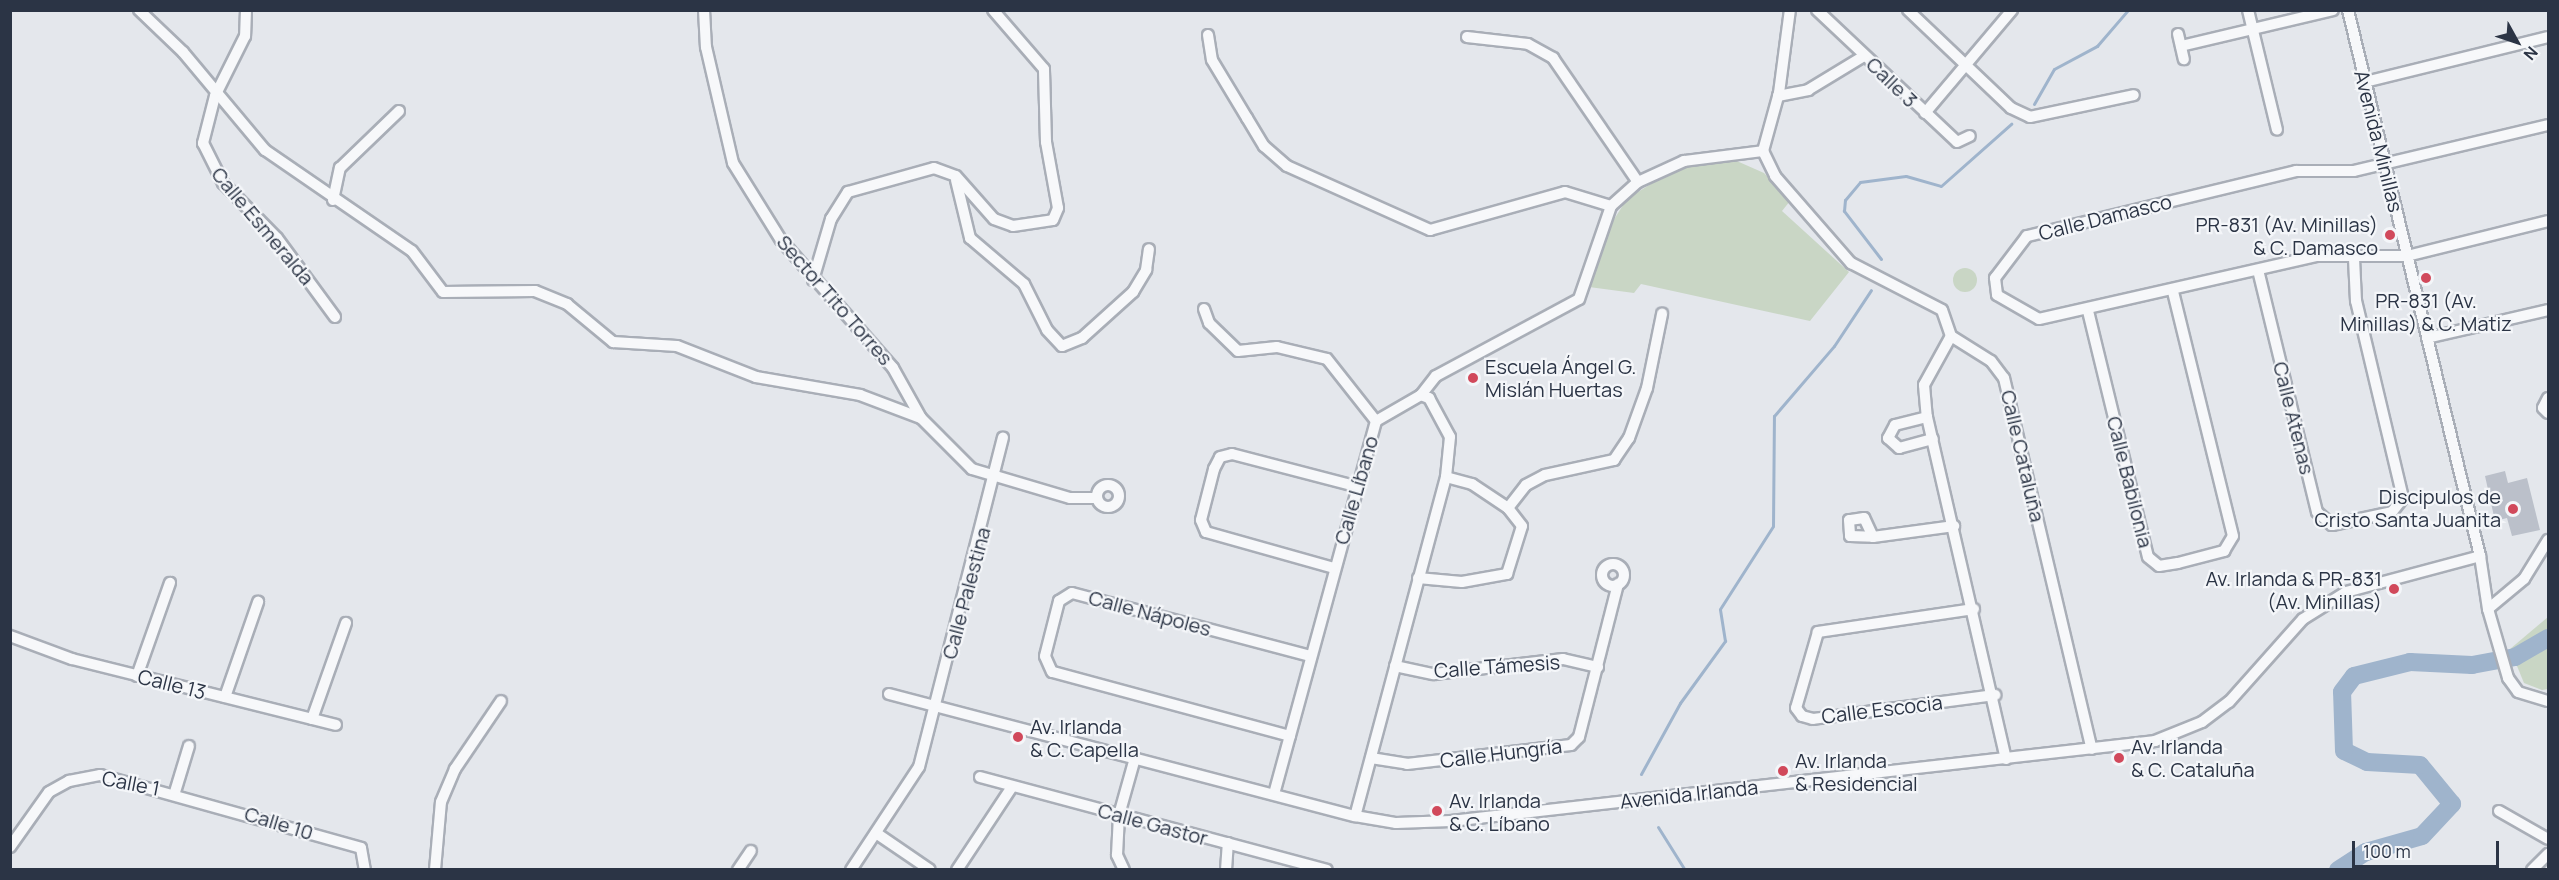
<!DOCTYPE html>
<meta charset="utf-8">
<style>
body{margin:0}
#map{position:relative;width:2559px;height:880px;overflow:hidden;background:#e4e7ec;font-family:Manrope,sans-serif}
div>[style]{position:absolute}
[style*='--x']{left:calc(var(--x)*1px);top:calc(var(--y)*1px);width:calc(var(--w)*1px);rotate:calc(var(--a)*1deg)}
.green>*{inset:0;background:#c9d6c5}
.round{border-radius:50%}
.stream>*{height:3px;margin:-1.5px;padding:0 1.5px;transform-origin:1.5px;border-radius:1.5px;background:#9fb4cc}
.river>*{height:18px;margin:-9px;padding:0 9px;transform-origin:9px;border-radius:9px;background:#9fb4cc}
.building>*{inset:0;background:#bbc0ca}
.roads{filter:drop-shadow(2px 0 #a9aeb7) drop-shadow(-2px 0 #a9aeb7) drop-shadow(0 2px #a9aeb7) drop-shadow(0 -2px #a9aeb7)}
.minor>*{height:10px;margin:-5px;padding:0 5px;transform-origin:5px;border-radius:5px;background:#f7f8fa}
.minor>.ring{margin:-5px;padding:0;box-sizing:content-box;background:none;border:10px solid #f7f8fa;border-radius:50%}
.dots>*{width:16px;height:16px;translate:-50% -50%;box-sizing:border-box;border:3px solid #f4f6f9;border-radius:50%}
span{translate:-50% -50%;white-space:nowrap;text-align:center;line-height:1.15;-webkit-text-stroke:4.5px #f4f6f9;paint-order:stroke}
.street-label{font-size:20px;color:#2b3445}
.poi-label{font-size:20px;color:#2b3445}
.right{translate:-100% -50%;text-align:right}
.left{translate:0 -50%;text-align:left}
.frame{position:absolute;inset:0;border:12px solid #2b3445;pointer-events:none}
.north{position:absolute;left:2487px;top:12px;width:60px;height:60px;-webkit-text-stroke:4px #f4f6f9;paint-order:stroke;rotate:130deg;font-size:16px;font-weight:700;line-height:24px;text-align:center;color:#2b3445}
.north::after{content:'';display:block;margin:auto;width:21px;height:27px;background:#2b3445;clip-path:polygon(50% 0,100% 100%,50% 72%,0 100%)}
.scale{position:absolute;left:2352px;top:841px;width:147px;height:27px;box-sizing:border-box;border:3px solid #2b3445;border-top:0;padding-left:8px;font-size:18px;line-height:21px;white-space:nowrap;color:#2b3445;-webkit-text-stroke:4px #f4f6f9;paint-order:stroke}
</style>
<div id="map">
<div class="green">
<div style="clip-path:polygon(1730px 158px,1764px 173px,1790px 201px,1782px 211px,1849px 272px,1810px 321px,1641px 284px,1634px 293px,1589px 287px,1611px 224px,1627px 199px,1676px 168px)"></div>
<div class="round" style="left:1953px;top:268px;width:24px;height:24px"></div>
<div style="clip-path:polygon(2548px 617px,2548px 689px,2542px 690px,2524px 683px,2510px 649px)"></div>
</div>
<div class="stream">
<div style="--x:2034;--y:104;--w:40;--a:-60.3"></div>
<div style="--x:2054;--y:69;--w:49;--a:-28.1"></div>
<div style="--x:2097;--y:46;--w:48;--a:-49.3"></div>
<div style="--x:1881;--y:259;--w:61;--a:-127.6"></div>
<div style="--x:1844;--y:211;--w:11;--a:-85"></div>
<div style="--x:1845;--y:200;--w:23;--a:-50"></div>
<div style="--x:1860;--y:182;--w:46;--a:-7.4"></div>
<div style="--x:1906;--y:176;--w:36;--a:16"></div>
<div style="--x:1941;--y:186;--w:94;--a:-41.5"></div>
<div style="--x:1641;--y:774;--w:81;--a:-61.2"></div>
<div style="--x:1680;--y:703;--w:77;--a:-54"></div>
<div style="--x:1725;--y:641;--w:32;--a:-99"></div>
<div style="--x:1720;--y:609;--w:98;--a:-57.4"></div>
<div style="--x:1773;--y:526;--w:110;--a:-89.5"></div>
<div style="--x:1774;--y:416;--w:92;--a:-49.4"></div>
<div style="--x:1834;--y:346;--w:67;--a:-56.5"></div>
<div style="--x:1658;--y:827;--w:51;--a:57.9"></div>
</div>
<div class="river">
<div style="--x:2338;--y:870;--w:33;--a:-33"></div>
<div style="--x:2366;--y:852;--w:58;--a:-15.9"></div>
<div style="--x:2422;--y:836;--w:44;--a:-46.8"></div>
<div style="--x:2452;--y:804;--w:50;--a:-129.4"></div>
<div style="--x:2420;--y:765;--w:53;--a:-176.8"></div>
<div style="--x:2367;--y:762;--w:25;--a:-154"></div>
<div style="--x:2344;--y:751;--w:59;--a:-91.9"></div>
<div style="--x:2342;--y:692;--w:20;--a:-53"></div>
<div style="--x:2354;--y:676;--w:58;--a:-14"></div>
<div style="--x:2410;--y:662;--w:62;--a:2.8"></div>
<div style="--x:2472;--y:665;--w:44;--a:-10.5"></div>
<div style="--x:2515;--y:657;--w:38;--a:-30"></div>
</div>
<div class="building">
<div style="clip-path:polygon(2505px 471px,2508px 483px,2527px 478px,2540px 530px,2512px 536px,2507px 518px,2495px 521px,2485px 476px)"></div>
</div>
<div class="roads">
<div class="minor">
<div style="--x:139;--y:10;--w:61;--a:43.7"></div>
<div style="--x:183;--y:52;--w:128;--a:50.1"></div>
<div style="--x:265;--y:150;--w:178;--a:34.5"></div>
<div style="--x:412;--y:251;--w:51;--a:52.9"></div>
<div style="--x:443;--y:292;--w:92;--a:-0.6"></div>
<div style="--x:535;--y:291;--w:35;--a:22"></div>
<div style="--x:567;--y:304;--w:60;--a:39.6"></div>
<div style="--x:613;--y:342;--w:64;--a:3.6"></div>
<div style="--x:677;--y:346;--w:85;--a:21.4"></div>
<div style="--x:756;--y:377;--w:106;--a:9.8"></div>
<div style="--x:860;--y:395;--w:65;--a:20.7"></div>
<div style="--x:921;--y:418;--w:72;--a:45"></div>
<div style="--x:972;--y:469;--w:102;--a:16.5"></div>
<div style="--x:1070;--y:498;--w:26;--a:0"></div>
<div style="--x:246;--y:10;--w:26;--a:92"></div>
<div style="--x:245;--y:36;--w:67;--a:116.6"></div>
<div style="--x:215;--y:96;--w:49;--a:104.3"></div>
<div style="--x:203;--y:143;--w:45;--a:63.4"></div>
<div style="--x:223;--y:183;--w:77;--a:45.5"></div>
<div style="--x:277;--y:238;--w:98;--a:53.7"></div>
<div style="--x:704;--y:10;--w:37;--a:87"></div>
<div style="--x:706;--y:47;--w:119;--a:76.9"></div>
<div style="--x:733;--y:163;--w:91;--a:58.1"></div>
<div style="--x:781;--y:240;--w:170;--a:48.8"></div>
<div style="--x:893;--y:368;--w:57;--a:60.8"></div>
<div style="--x:1817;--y:10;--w:192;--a:43.3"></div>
<div style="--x:1957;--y:142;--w:14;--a:-25"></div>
<div style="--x:1908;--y:10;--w:142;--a:43.6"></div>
<div style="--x:2011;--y:108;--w:21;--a:25"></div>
<div style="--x:2030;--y:117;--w:106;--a:-11.9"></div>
<div style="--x:2248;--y:10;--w:123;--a:76.4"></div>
<div style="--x:2348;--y:10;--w:562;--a:76.41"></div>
<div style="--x:2480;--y:556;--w:54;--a:81.4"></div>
<div style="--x:2488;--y:609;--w:72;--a:73.8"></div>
<div style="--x:2508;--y:678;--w:17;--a:54"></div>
<div style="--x:2518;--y:692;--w:31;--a:17"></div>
<div style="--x:2178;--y:34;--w:26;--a:77"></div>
<div style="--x:1208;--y:35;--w:25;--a:81"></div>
<div style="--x:1212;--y:60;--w:68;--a:58.9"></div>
<div style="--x:1247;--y:118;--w:33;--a:59"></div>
<div style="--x:1264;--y:146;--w:30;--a:41"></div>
<div style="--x:1287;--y:166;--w:157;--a:24.1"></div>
<div style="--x:1430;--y:230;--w:140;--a:-15.7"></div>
<div style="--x:1565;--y:192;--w:48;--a:16.9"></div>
<div style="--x:1467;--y:37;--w:61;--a:6.5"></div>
<div style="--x:1528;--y:44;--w:29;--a:29"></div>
<div style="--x:1553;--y:58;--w:150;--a:55.6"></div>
<div style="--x:2181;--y:46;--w:156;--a:-13.3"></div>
<div style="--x:2365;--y:82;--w:188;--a:-13.8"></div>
<div style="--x:1778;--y:96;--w:31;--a:-11"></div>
<div style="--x:1808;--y:90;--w:66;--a:-31.3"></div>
<div style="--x:1925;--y:113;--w:135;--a:-49.8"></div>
<div style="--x:2548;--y:125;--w:199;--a:166.7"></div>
<div style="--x:2354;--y:171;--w:58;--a:180"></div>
<div style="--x:2296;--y:171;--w:277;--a:166.4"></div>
<div style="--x:2027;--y:236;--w:53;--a:127.3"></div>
<div style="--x:1995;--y:278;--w:17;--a:83"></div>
<div style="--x:1997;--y:295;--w:48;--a:29.7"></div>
<div style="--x:2039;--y:319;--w:284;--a:-12.8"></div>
<div style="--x:2316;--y:256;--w:91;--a:0"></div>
<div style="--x:2407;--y:256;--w:145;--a:-13.9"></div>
<div style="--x:1763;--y:151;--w:28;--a:64"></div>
<div style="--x:1775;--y:176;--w:116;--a:48.9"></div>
<div style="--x:1851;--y:263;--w:102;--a:27.3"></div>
<div style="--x:1942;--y:310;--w:28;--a:71"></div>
<div style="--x:1763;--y:151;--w:60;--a:-74.6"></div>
<div style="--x:1779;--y:93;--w:84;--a:-82.5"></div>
<div style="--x:956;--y:180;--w:60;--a:76.4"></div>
<div style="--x:970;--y:238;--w:71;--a:40.4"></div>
<div style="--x:1024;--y:284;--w:51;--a:63.4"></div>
<div style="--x:1047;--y:330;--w:22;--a:47"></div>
<div style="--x:1062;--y:346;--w:22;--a:-22"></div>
<div style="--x:1082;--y:338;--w:69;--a:-42"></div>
<div style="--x:1133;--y:292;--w:26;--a:-59"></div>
<div style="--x:1146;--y:270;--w:21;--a:-82"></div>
<div style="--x:333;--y:200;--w:33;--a:-78"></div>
<div style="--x:340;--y:168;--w:82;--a:-44"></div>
<div style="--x:2258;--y:270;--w:249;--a:76.3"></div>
<div style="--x:2317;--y:512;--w:20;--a:41"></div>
<div style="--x:2332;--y:525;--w:61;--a:-12.2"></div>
<div style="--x:2392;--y:512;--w:18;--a:-52"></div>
<div style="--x:2403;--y:498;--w:203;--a:-103.4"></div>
<div style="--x:2356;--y:301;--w:42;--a:-92.7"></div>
<div style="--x:813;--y:280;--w:64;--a:-73.6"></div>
<div style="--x:831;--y:219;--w:32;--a:-58"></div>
<div style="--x:848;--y:192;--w:89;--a:-15.6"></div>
<div style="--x:934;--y:168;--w:23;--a:20"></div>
<div style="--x:956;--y:176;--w:57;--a:48.5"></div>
<div style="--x:994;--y:219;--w:20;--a:20"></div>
<div style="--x:1013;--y:226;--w:40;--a:-8.5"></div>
<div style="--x:1053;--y:220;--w:13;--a:-67"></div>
<div style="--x:1058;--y:208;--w:67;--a:-100.3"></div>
<div style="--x:1046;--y:142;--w:73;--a:-91.6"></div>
<div style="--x:1044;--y:69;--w:78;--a:-130.8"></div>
<div style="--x:1204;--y:309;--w:15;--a:70"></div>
<div style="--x:1209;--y:323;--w:40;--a:44"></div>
<div style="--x:1238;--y:351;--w:39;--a:-6"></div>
<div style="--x:1277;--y:347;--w:51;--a:13.5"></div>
<div style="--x:1327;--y:359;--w:79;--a:51.7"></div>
<div style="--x:2088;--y:311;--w:253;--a:76.3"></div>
<div style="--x:2148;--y:557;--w:14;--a:39"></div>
<div style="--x:2159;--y:566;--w:19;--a:-9"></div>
<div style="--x:2178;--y:563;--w:48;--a:-14.6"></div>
<div style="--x:2224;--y:551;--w:17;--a:-59"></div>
<div style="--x:2233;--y:536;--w:252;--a:-103.8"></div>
<div style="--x:1951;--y:336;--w:47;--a:32"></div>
<div style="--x:1991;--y:361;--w:21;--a:53"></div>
<div style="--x:2004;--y:378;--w:381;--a:76.7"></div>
<div style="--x:1951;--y:336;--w:56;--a:118.9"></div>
<div style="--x:1924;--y:385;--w:32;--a:85"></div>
<div style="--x:1927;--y:417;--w:351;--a:77"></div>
<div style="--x:2427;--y:338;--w:124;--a:-13"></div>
<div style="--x:1421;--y:395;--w:24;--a:-52"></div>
<div style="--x:1436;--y:376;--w:162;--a:-28.3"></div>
<div style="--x:1579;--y:299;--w:98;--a:-71"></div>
<div style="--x:1611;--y:206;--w:36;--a:-42"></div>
<div style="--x:1638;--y:182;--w:51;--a:-24.5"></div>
<div style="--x:1684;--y:161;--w:80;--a:-7.2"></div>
<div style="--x:2548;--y:398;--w:11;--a:117"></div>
<div style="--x:2543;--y:408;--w:7;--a:45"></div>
<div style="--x:1927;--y:417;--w:33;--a:166"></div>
<div style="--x:1895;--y:425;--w:15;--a:118"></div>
<div style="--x:1888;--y:438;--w:15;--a:42"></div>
<div style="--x:1899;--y:448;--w:35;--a:-15"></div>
<div class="ring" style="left:1097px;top:485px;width:12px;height:12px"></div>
<div style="--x:1508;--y:508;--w:29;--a:-52"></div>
<div style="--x:1526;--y:485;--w:21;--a:-28"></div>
<div style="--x:1545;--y:475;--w:71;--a:-12.3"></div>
<div style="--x:1614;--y:460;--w:27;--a:-56"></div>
<div style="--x:1629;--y:438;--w:53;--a:-70.2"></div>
<div style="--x:1647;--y:388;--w:76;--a:-78.5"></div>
<div style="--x:1873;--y:537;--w:21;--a:-115"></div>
<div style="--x:1864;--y:518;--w:15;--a:172"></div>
<div style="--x:1849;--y:520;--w:16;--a:86"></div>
<div style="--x:1850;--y:536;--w:23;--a:2"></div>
<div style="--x:1873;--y:537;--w:82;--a:-7.7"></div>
<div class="ring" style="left:1602px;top:564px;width:12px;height:12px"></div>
<div style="--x:1334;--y:568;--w:133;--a:-164.3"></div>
<div style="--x:1206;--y:532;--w:13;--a:-113"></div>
<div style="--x:1201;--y:520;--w:53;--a:-75.7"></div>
<div style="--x:1214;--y:469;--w:13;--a:-63"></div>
<div style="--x:1220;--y:457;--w:12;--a:-14"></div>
<div style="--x:1232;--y:454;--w:127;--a:14.6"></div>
<div style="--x:1418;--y:578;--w:44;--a:5.2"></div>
<div style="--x:1462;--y:582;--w:46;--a:-10.1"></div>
<div style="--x:1507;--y:574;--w:50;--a:-72.6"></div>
<div style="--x:1522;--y:526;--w:23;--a:-128"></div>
<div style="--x:1508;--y:508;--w:43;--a:-146.3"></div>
<div style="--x:1472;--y:484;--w:27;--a:-165"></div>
<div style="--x:1974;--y:609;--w:158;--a:171.6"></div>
<div style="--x:1818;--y:632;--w:79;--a:106.1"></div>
<div style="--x:1796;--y:708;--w:10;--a:53"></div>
<div style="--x:1802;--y:716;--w:11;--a:15"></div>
<div style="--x:1813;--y:719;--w:184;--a:-7.5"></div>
<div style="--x:2488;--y:609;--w:47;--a:-39.8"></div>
<div style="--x:2524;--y:579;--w:46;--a:-58.4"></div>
<div style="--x:10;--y:636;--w:66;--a:20.4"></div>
<div style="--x:72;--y:659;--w:272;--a:14"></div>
<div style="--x:1395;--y:666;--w:40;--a:12"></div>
<div style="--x:1434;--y:674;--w:130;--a:-6.6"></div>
<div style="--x:1563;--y:659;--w:36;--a:13"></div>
<div style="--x:137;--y:676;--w:99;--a:-70.5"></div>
<div style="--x:889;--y:694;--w:482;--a:14.7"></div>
<div style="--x:1355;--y:816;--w:42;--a:9.7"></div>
<div style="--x:1396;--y:823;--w:55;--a:-2.1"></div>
<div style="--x:1451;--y:821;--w:709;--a:-6.48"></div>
<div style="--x:2155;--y:741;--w:51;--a:-22"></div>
<div style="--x:2202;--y:722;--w:34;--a:-37"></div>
<div style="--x:2229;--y:702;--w:111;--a:-48.3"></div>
<div style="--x:2303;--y:619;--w:51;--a:-32.1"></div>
<div style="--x:2346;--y:592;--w:139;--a:-15"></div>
<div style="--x:225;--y:697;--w:101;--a:-70.8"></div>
<div style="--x:312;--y:719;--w:102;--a:-70.5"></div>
<div style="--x:1290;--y:736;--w:246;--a:-164.9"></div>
<div style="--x:1052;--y:672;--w:17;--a:-114"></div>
<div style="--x:1045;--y:656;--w:57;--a:-75.7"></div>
<div style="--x:1059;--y:601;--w:15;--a:-32"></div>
<div style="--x:1072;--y:593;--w:247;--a:14.8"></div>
<div style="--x:1371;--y:758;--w:36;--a:9"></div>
<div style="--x:1407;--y:764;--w:165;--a:-6.6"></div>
<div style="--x:1571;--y:745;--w:11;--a:-45"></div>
<div style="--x:1579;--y:737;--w:158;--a:-75.7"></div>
<div style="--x:980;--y:777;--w:359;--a:15"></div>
<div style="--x:175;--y:792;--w:48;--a:-73.1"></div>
<div style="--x:1274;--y:794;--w:387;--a:-74.7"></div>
<div style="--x:1376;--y:421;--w:52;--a:-30"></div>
<div style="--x:1421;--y:395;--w:9;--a:21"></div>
<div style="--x:1429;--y:398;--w:44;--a:61.7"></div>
<div style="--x:1450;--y:437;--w:40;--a:95.7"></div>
<div style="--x:1446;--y:477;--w:351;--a:105"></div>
<div style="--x:2499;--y:811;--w:56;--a:29.7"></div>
<div style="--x:876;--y:833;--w:65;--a:34.4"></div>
<div style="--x:10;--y:847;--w:67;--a:-54.7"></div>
<div style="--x:49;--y:792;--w:23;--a:-29"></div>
<div style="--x:69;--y:781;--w:32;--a:-11"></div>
<div style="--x:100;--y:775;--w:271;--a:15.6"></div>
<div style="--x:361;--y:848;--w:22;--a:80"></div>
<div style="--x:435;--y:870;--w:68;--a:-85"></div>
<div style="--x:441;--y:802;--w:36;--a:-67"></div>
<div style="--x:455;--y:769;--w:82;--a:-55.9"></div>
<div style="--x:738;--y:870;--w:23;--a:-56"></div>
<div style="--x:851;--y:870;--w:123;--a:-56.6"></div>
<div style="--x:919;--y:767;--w:340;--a:-75.7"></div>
<div style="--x:957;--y:870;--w:100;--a:-56.5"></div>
<div style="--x:1124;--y:870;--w:17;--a:-115"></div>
<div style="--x:1117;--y:855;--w:40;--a:-87.1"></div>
<div style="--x:1119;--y:815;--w:59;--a:-74.3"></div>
<div style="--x:1226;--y:870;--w:27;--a:-86"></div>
<div style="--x:2532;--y:870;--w:23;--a:-45"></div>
</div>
</div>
<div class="dots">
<div style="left:2390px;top:235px;background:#d1495b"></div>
<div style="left:2426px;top:278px;background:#d1495b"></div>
<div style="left:1473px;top:378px;background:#d1495b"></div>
<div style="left:2513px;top:509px;background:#d1495b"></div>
<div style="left:2394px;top:589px;background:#d1495b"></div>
<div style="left:1018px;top:737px;background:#d1495b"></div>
<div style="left:2119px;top:758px;background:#d1495b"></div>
<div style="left:1783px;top:771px;background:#d1495b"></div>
<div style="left:1437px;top:811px;background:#d1495b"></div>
</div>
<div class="street-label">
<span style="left:1892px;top:82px;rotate:44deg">Calle 3</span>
<span style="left:2379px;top:141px;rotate:76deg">Avenida Minillas</span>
<span style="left:2105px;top:217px;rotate:-14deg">Calle Damasco</span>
<span style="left:263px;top:226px;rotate:50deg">Calle Esmeralda</span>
<span style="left:835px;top:300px;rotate:49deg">Sector Tito Torres</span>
<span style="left:2294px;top:418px;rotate:76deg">Calle Atenas</span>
<span style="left:2023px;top:456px;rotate:77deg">Calle Cataluña</span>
<span style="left:2130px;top:482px;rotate:76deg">Calle Babilonia</span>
<span style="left:1356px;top:490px;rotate:-74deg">Calle Líbano</span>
<span style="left:966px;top:593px;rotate:-75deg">Calle Palestina</span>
<span style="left:1150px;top:613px;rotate:15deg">Calle Nápoles</span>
<span style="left:1497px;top:666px;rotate:-4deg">Calle Támesis</span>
<span style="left:172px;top:684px;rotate:14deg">Calle 13</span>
<span style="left:1882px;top:709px;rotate:-7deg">Calle Escocia</span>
<span style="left:1501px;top:753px;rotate:-7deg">Calle Hungría</span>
<span style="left:131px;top:783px;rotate:11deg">Calle 1</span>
<span style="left:1689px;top:794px;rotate:-6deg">Avenida Irlanda</span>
<span style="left:279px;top:823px;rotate:17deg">Calle 10</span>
<span style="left:1153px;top:824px;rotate:15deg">Calle Gastor</span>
</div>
<div class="poi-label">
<span class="right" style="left:2378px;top:236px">PR-831 (Av. Minillas)<br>&amp; C. Damasco</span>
<span style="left:2426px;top:312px">PR-831 (Av.<br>Minillas) &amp; C. Matiz</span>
<span class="left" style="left:1485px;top:378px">Escuela Ángel G.<br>Mislán Huertas</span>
<span class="right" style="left:2501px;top:508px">Discipulos de<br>Cristo Santa Juanita</span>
<span class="right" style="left:2382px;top:590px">Av. Irlanda &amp; PR-831<br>(Av. Minillas)</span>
<span class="left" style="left:1030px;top:738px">Av. Irlanda<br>&amp; C. Capella</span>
<span class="left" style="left:2131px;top:758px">Av. Irlanda<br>&amp; C. Cataluña</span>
<span class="left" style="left:1795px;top:772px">Av. Irlanda<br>&amp; Residencial</span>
<span class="left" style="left:1449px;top:812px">Av. Irlanda<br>&amp; C. Líbano</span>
</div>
<div class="frame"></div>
<div class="north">N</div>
<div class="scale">100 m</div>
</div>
